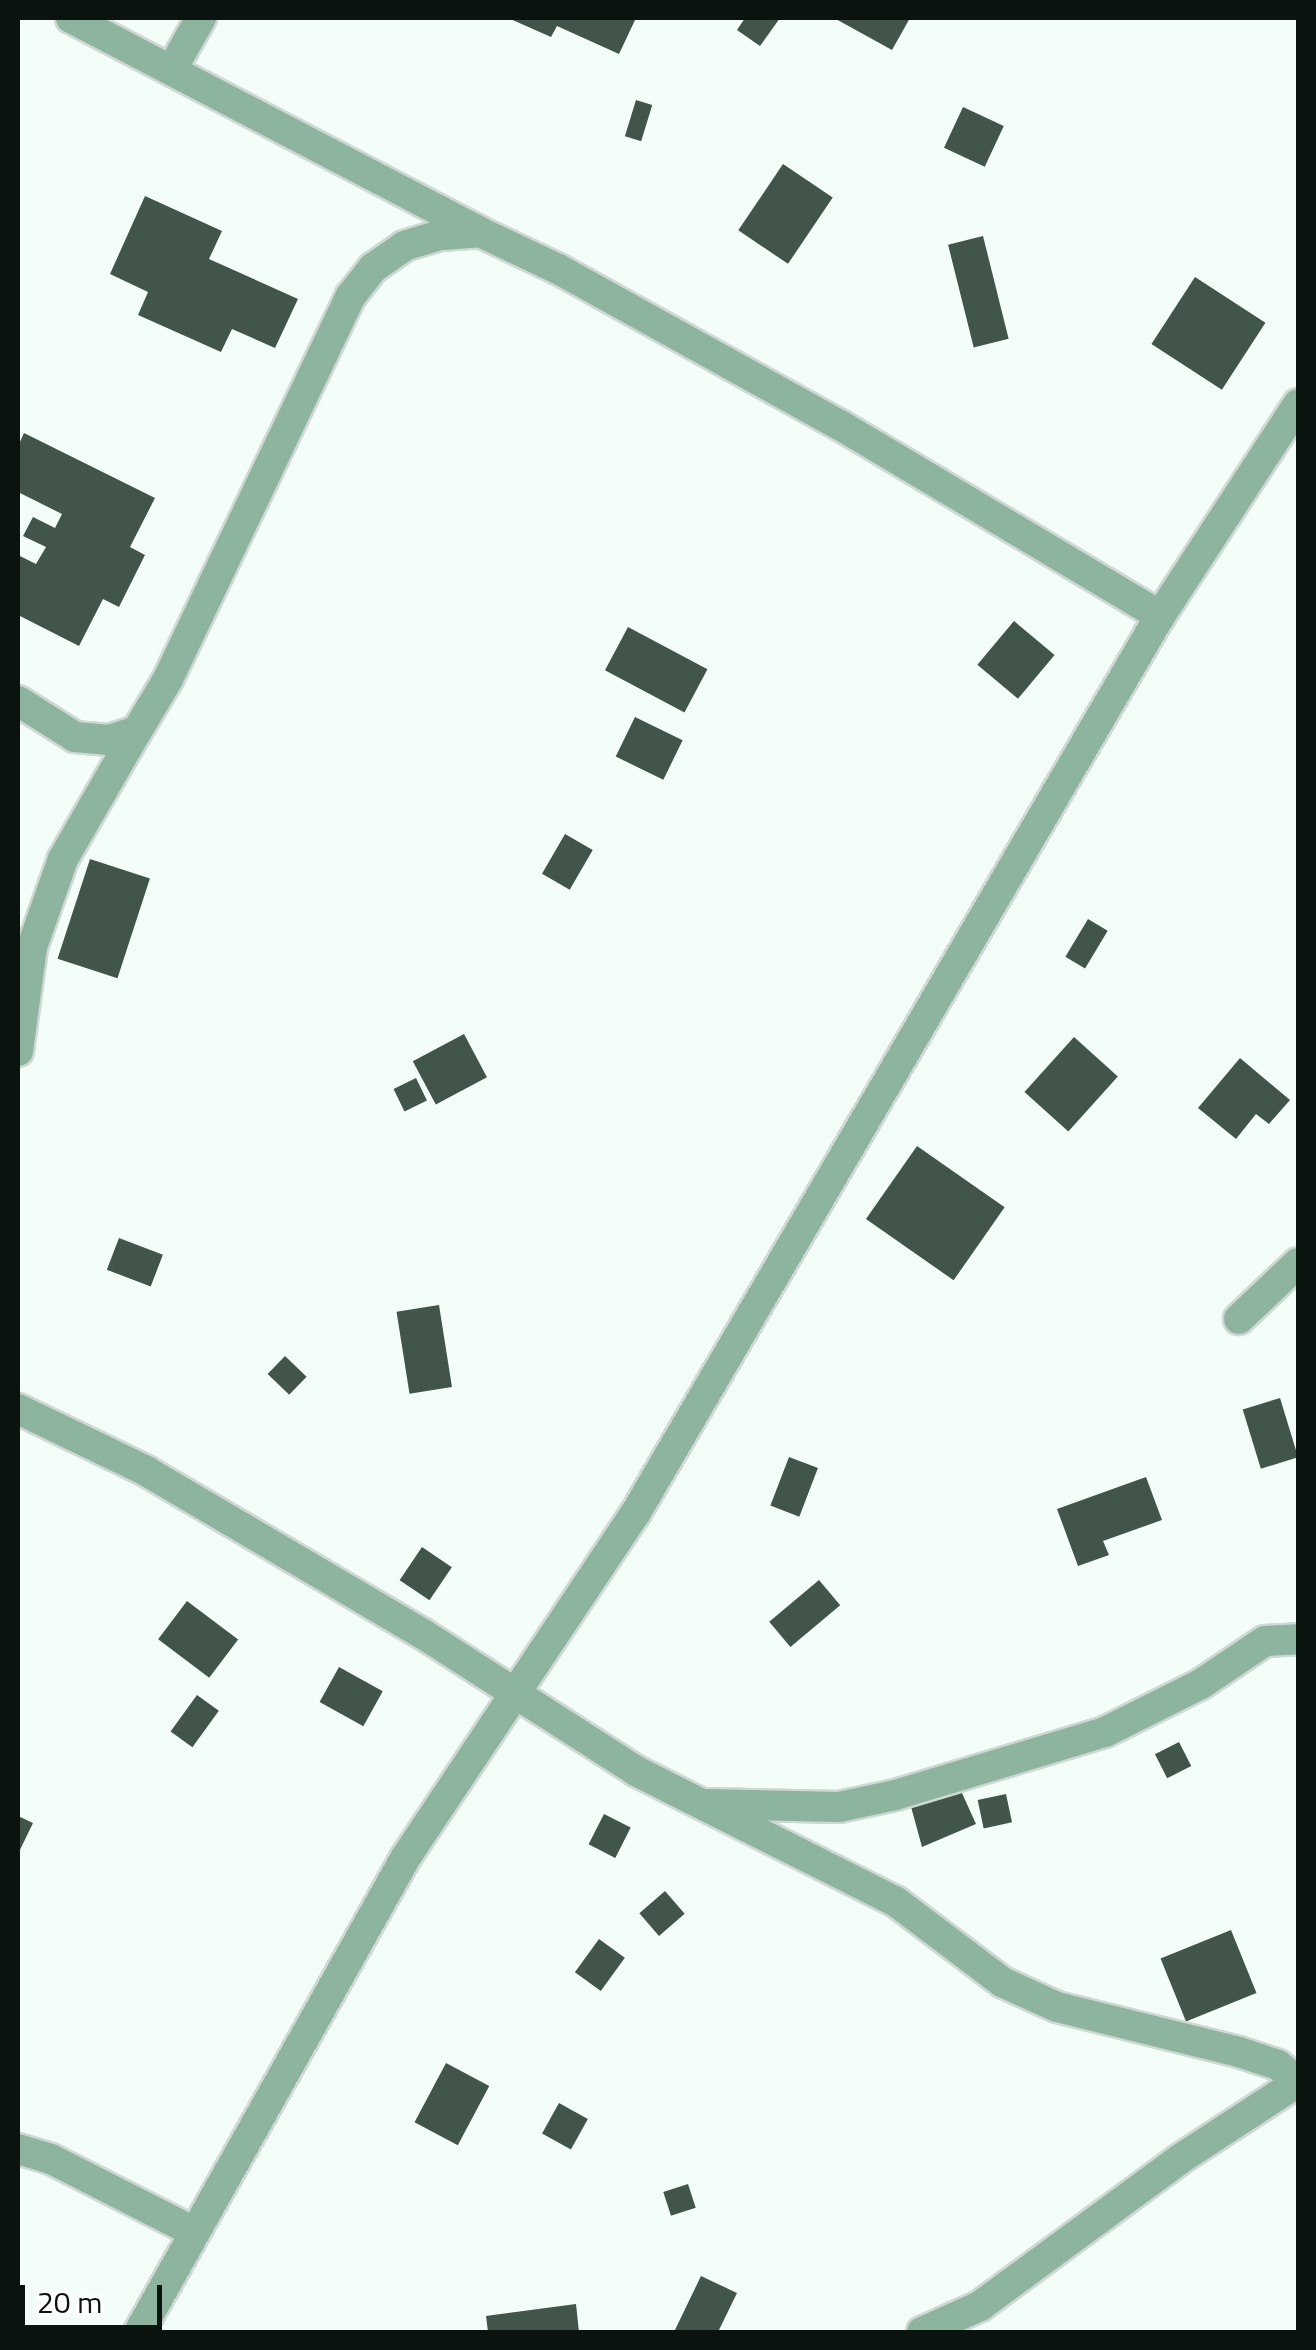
<!DOCTYPE html>
<style>
body{margin:0}
#map{position:relative;width:1316px;height:2350px;overflow:hidden;background:#f4fef8;font-family:"Titillium Web",sans-serif}
div>[style]{position:absolute}
[style*='--x']{left:calc(var(--x)*1px);top:calc(var(--y)*1px);width:calc(var(--w)*1px);rotate:calc(var(--a)*1deg)}
.building>*{inset:0;background:#41554b;transform-origin:0 0}
.roads{filter:drop-shadow(2px 0 #cfd8d3) drop-shadow(-2px 0 #cfd8d3) drop-shadow(0 2px #cfd8d3) drop-shadow(0 -2px #cfd8d3)}
.street>*{height:30px;margin:-15px;padding:0 15px;transform-origin:15px;border-radius:15px;background:#8cb49f}
span{translate:-50% -50%;white-space:nowrap;text-align:center;line-height:1.15;-webkit-text-stroke:10px #fff;paint-order:stroke}
.frame{position:absolute;inset:0;border:20px solid #0b130f;pointer-events:none}
.scale{position:absolute;left:20px;top:2285px;width:142px;height:45px;box-sizing:border-box;border:5px solid #0b130f;border-top:0;padding-left:12px;font-size:30px;line-height:35px;white-space:nowrap;color:#0b130f;-webkit-text-stroke:8px #fff;paint-order:stroke}
</style>
<div id="map">
<div class="building">
<div style="clip-path:polygon(508px 18px,636px 18px,619px 54px,557px 26px,551px 37px)"></div>
<div style="clip-path:polygon(745px 18px,780px 18px,760px 46px,737px 30px)"></div>
<div style="clip-path:polygon(834px 18px,910px 18px,892px 50px)"></div>
<div style="left:636px;top:100px;width:17px;height:38px;rotate:17deg"></div>
<div style="left:963px;top:107px;width:45px;height:45px;rotate:25deg"></div>
<div style="left:783px;top:164px;width:60px;height:80px;rotate:34deg"></div>
<div style="clip-path:polygon(145px 196px,222px 231px,209px 259px,298px 299px,275px 348px,232px 329px,221px 352px,138px 315px,148px 292px,110px 274px)"></div>
<div style="left:983px;top:236px;width:106px;height:36px;rotate:76deg"></div>
<div style="left:1195px;top:277px;width:84px;height:80px;rotate:33deg"></div>
<div style="clip-path:polygon(24px 433px,155px 498px,130px 547px,145px 555px,119px 607px,103px 599px,79px 646px,18px 615px,18px 555px,36px 564px,46px 547px,23px 536px,33px 517px,55px 528px,62px 514px,18px 492px,18px 446px)"></div>
<div style="left:1014px;top:621px;width:53px;height:57px;rotate:40deg"></div>
<div style="left:628px;top:627px;width:90px;height:49px;rotate:28deg"></div>
<div style="left:635px;top:717px;width:53px;height:44px;rotate:26deg"></div>
<div style="left:565px;top:834px;width:32px;height:46px;rotate:30deg"></div>
<div style="left:90px;top:859px;width:63px;height:105px;rotate:18deg"></div>
<div style="left:1088px;top:919px;width:23px;height:44px;rotate:31deg"></div>
<div style="left:464px;top:1034px;width:49px;height:58px;rotate:62deg"></div>
<div style="left:1074px;top:1037px;width:59px;height:74px;rotate:42deg"></div>
<div style="clip-path:polygon(1240px 1058px,1290px 1100px,1269px 1124px,1256px 1114px,1236px 1139px,1198px 1108px)"></div>
<div style="left:416px;top:1078px;width:25px;height:25px;rotate:64deg"></div>
<div style="left:917px;top:1146px;width:107px;height:89px;rotate:35deg"></div>
<div style="left:119px;top:1238px;width:47px;height:34px;rotate:21deg"></div>
<div style="left:439px;top:1305px;width:83px;height:43px;rotate:81deg"></div>
<div style="left:285px;top:1356px;width:30px;height:25px;rotate:44deg"></div>
<div style="left:1280px;top:1398px;width:62px;height:39px;rotate:73deg"></div>
<div style="left:789px;top:1457px;width:31px;height:52px;rotate:21deg"></div>
<div style="clip-path:polygon(1146px 1477px,1162px 1520px,1103px 1541px,1109px 1555px,1078px 1566px,1057px 1509px)"></div>
<div style="left:422px;top:1547px;width:36px;height:40px;rotate:34deg"></div>
<div style="left:819px;top:1580px;width:33px;height:65px;rotate:50deg"></div>
<div style="left:187px;top:1601px;width:64px;height:48px;rotate:37deg"></div>
<div style="left:339px;top:1667px;width:50px;height:40px;rotate:29deg"></div>
<div style="left:197px;top:1695px;width:27px;height:45px;rotate:36deg"></div>
<div style="left:1179px;top:1742px;width:27px;height:27px;rotate:63deg"></div>
<div style="clip-path:polygon(957px 1782px,976px 1824px,922px 1847px,910px 1803px)"></div>
<div style="left:1006px;top:1794px;width:29px;height:29px;rotate:78deg"></div>
<div style="left:604px;top:1814px;width:30px;height:34px;rotate:27deg"></div>
<div style="clip-path:polygon(18px 1816px,33px 1823px,18px 1854px)"></div>
<div style="left:665px;top:1891px;width:30px;height:34px;rotate:49deg"></div>
<div style="left:1231px;top:1930px;width:68px;height:76px;rotate:68deg"></div>
<div style="left:599px;top:1939px;width:32px;height:41px;rotate:36deg"></div>
<div style="left:446px;top:2063px;width:49px;height:67px;rotate:28deg"></div>
<div style="left:559px;top:2103px;width:33px;height:35px;rotate:29deg"></div>
<div style="left:688px;top:2184px;width:25px;height:26px;rotate:72deg"></div>
<div style="clip-path:polygon(701px 2276px,737px 2293px,718px 2332px,674px 2332px)"></div>
<div style="clip-path:polygon(576px 2304px,579px 2332px,488px 2332px,486px 2316px)"></div>
</div>
<div class="roads">
<div class="street">
<div style="--x:71;--y:18;--w:462;--a:27.6"></div>
<div style="--x:172;--y:69;--w:59;--a:-60.4"></div>
<div style="--x:18;--y:701;--w:67;--a:32.3"></div>
<div style="--x:75;--y:737;--w:34;--a:5"></div>
<div style="--x:109;--y:740;--w:29;--a:-18"></div>
<div style="--x:137;--y:731;--w:61;--a:-59.2"></div>
<div style="--x:168;--y:679;--w:424;--a:-64.5"></div>
<div style="--x:351;--y:296;--w:36;--a:-52"></div>
<div style="--x:373;--y:268;--w:38;--a:-35"></div>
<div style="--x:404;--y:246;--w:39;--a:-17"></div>
<div style="--x:441;--y:235;--w:39;--a:-4"></div>
<div style="--x:480;--y:232;--w:86;--a:25.4"></div>
<div style="--x:558;--y:269;--w:322;--a:29"></div>
<div style="--x:840;--y:425;--w:373;--a:30.8"></div>
<div style="--x:18;--y:1051;--w:105;--a:-82.3"></div>
<div style="--x:32;--y:947;--w:93;--a:-70.6"></div>
<div style="--x:63;--y:859;--w:148;--a:-60"></div>
<div style="--x:1239;--y:1319;--w:81;--a:-43.5"></div>
<div style="--x:18;--y:1409;--w:142;--a:25.8"></div>
<div style="--x:146;--y:1471;--w:321;--a:30.5"></div>
<div style="--x:423;--y:1634;--w:253;--a:32.7"></div>
<div style="--x:636;--y:1771;--w:290;--a:26.7"></div>
<div style="--x:895;--y:1901;--w:134;--a:37.1"></div>
<div style="--x:1002;--y:1982;--w:60;--a:24.4"></div>
<div style="--x:1057;--y:2007;--w:187;--a:13.9"></div>
<div style="--x:1239;--y:2052;--w:41;--a:18.4"></div>
<div style="--x:1278;--y:2065;--w:26;--a:40"></div>
<div style="--x:706;--y:1804;--w:133;--a:1.3"></div>
<div style="--x:839;--y:1807;--w:57;--a:-12.1"></div>
<div style="--x:895;--y:1795;--w:219;--a:-16.7"></div>
<div style="--x:1105;--y:1732;--w:107;--a:-26.6"></div>
<div style="--x:1201;--y:1684;--w:77;--a:-33.9"></div>
<div style="--x:1265;--y:1641;--w:33;--a:-3"></div>
<div style="--x:18;--y:2149;--w:34;--a:17"></div>
<div style="--x:51;--y:2159;--w:161;--a:27"></div>
<div style="--x:139;--y:2332;--w:545;--a:-60.66"></div>
<div style="--x:406;--y:1857;--w:412;--a:-56.3"></div>
<div style="--x:635;--y:1514;--w:1040;--a:-59.69"></div>
<div style="--x:1160;--y:616;--w:253;--a:-56.9"></div>
<div style="--x:922;--y:2332;--w:64;--a:-24.1"></div>
<div style="--x:980;--y:2306;--w:248;--a:-36.3"></div>
<div style="--x:1180;--y:2159;--w:141;--a:-33.1"></div>
</div>
</div>
<div class="frame"></div>
<div class="scale">20 m</div>
</div>
